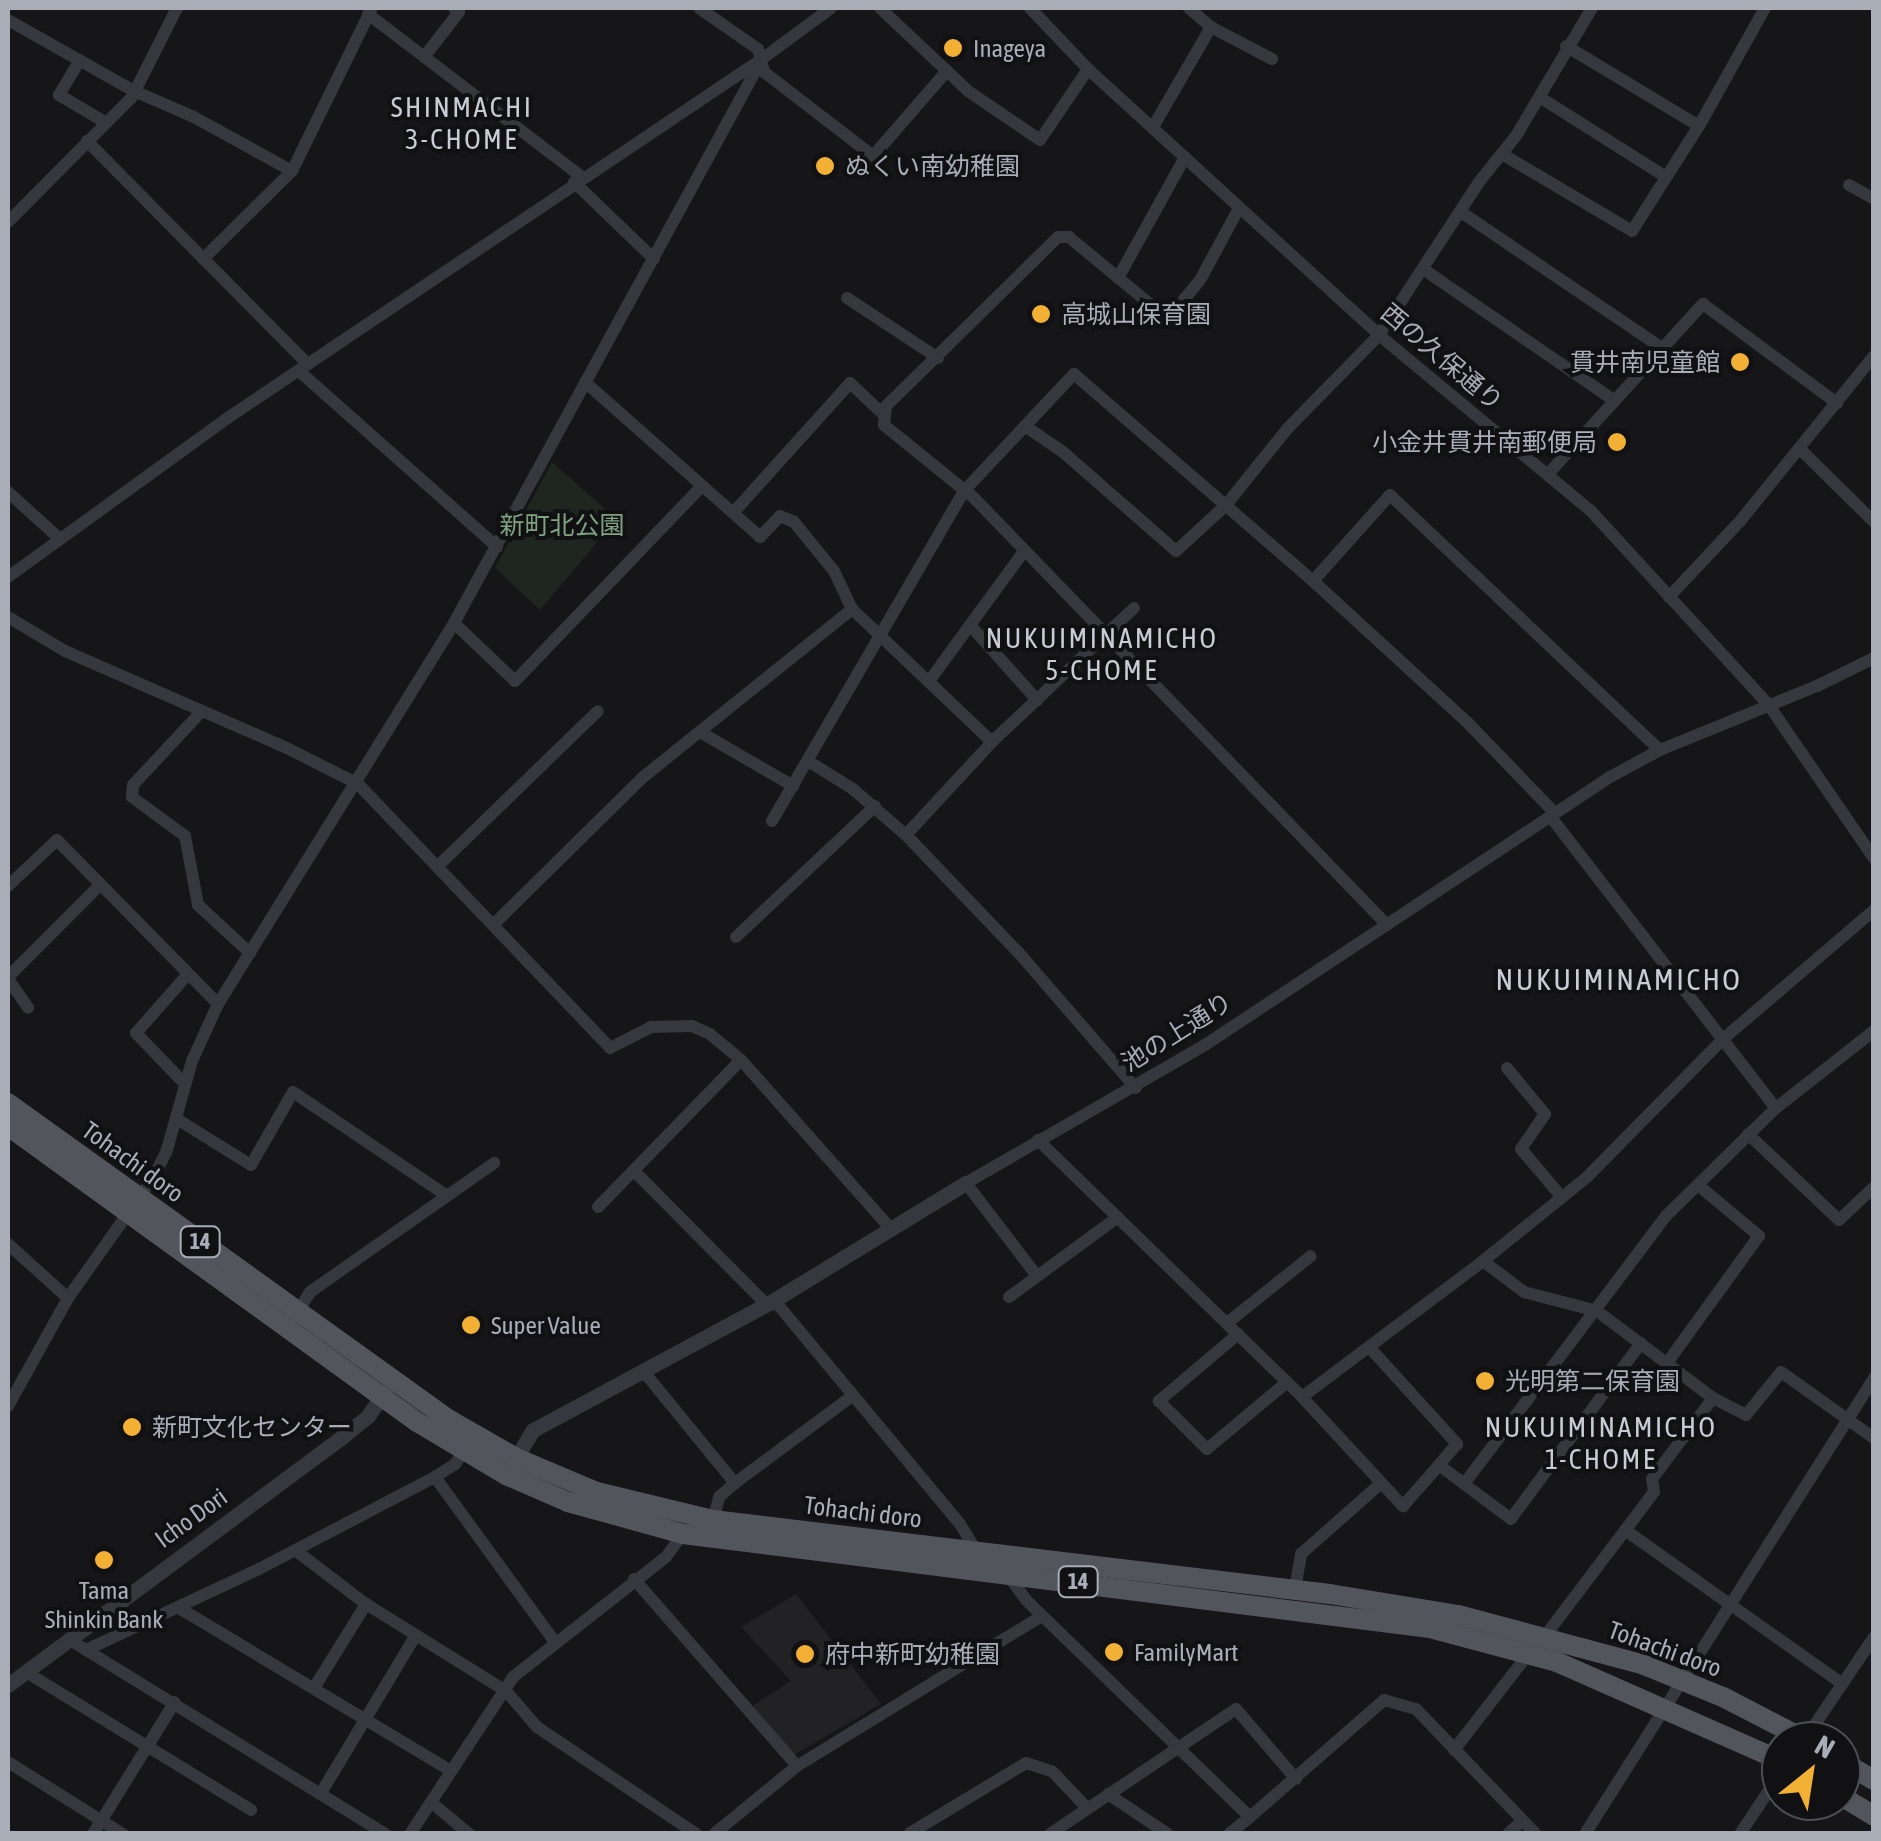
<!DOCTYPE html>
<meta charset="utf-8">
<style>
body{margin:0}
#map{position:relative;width:1881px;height:1841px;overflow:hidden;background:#161618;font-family:"Asap Condensed","Noto Sans JP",sans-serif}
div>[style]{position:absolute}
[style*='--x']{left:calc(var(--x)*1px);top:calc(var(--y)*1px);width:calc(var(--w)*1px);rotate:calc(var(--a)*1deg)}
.built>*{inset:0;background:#222225}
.green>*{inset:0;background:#1e261f}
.minor>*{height:12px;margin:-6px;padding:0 6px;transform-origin:6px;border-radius:6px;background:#37383d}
.tertiary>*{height:15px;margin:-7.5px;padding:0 7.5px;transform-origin:7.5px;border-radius:7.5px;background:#37383d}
.primary>*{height:20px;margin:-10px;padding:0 10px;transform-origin:10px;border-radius:10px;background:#53555c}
.dots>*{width:28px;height:28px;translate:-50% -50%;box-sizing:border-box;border:5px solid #111113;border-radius:50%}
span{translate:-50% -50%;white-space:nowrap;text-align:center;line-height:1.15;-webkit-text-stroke:8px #111113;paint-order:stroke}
.shield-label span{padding:2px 8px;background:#111113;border:2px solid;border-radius:8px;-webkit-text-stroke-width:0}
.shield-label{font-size:22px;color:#a8adb8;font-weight:700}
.poi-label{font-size:25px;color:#a8adb8}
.left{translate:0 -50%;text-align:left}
.right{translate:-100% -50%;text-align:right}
.street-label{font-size:25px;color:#a8adb8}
.park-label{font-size:25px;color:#7fa381}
.neighbourhood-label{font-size:28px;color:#c9ccd4;letter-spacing:2.5px}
.quarter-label{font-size:30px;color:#c9ccd4;letter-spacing:2.5px}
.frame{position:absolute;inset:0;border:10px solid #a8adb8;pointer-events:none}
.north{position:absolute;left:1761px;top:1721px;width:100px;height:100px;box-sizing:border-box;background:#111113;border:2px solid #4d4f55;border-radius:50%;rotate:30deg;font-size:28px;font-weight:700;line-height:40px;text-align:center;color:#a8adb8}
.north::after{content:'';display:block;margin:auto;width:35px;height:45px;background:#f2b134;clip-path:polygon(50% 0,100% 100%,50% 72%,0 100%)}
</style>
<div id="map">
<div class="built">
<div style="clip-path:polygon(796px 1594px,881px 1704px,792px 1756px,751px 1707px,791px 1681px,741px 1627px)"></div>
</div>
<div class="green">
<div style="clip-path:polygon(552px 462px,617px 519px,540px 610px,495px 568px)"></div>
</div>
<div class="minor">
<div style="--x:699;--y:8;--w:72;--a:34.8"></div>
<div style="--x:758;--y:49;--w:24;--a:75"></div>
<div style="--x:764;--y:72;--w:138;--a:37.6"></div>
<div style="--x:873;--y:156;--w:113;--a:-49"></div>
<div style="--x:880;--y:8;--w:121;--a:43.3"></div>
<div style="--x:968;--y:91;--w:87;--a:34.2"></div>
<div style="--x:1040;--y:140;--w:86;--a:-55.9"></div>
<div style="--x:1030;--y:8;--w:84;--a:46.4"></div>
<div style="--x:1088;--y:69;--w:394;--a:42.4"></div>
<div style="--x:1379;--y:335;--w:276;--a:39.7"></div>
<div style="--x:1591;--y:511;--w:262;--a:47.5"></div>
<div style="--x:1768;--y:704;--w:187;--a:55.5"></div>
<div style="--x:1189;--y:8;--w:29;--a:41"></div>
<div style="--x:1211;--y:27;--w:69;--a:27.7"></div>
<div style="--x:368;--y:14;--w:269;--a:37.3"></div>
<div style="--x:8;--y:20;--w:145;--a:29.4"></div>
<div style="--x:134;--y:91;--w:63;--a:23.3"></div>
<div style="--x:192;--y:116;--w:114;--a:28.8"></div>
<div style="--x:1566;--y:46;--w:155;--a:31"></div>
<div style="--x:424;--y:57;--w:57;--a:-52.1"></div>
<div style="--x:459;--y:12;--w:6;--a:-141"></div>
<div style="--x:80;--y:60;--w:41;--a:121"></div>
<div style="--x:59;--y:95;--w:53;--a:30.4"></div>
<div style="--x:1541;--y:98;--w:148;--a:32.3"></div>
<div style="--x:1153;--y:127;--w:116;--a:-59.9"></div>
<div style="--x:87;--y:141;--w:314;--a:45.3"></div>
<div style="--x:1502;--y:154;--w:151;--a:30.6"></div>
<div style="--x:1632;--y:231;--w:125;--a:-57.5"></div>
<div style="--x:1699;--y:126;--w:135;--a:-60.8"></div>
<div style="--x:574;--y:182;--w:111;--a:43.9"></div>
<div style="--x:1849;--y:185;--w:29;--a:29"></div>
<div style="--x:1239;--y:208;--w:82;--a:118.4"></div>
<div style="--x:1200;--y:280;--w:50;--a:129.4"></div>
<div style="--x:1168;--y:319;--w:129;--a:-140.4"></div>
<div style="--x:1069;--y:237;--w:11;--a:180"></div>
<div style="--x:1058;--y:237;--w:241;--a:135.5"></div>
<div style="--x:886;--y:406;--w:19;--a:96"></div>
<div style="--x:884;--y:425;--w:116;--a:39"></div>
<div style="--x:974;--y:498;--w:594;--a:45.95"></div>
<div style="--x:1461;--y:212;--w:244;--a:34.1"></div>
<div style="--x:8;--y:222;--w:176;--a:-45.2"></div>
<div style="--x:132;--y:97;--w:100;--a:-63.2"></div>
<div style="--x:203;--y:259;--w:125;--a:-44.7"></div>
<div style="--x:292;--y:171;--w:182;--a:-63.9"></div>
<div style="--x:1423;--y:269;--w:233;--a:34.5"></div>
<div style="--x:1118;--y:278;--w:138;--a:-61"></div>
<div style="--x:847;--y:298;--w:109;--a:33.4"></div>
<div style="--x:299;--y:371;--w:265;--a:41.6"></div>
<div style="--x:585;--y:382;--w:234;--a:41.5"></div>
<div style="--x:760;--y:537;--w:29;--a:-46"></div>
<div style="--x:780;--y:516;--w:15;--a:23"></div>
<div style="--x:794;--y:522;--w:63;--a:50.8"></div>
<div style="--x:834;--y:571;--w:42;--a:64.7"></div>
<div style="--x:852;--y:609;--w:193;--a:43.5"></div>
<div style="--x:1025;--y:426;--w:46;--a:34.4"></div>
<div style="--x:1063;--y:452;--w:150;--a:41.2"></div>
<div style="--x:1176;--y:551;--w:68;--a:-42.6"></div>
<div style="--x:1226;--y:505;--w:97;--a:-51.2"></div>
<div style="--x:1287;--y:429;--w:132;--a:-45.6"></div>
<div style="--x:1379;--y:335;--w:183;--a:-56.8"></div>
<div style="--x:1479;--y:182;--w:59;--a:-51.2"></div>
<div style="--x:1516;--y:136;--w:149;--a:-59.3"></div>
<div style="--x:1800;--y:449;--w:104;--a:44.6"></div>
<div style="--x:1549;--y:473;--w:229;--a:-47.7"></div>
<div style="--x:1703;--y:304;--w:167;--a:36.5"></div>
<div style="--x:8;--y:492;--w:70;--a:42.1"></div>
<div style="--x:733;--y:513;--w:175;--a:-48"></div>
<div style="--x:850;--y:383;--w:44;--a:43.2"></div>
<div style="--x:8;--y:577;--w:276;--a:-35.9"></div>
<div style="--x:232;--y:415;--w:638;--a:-33.89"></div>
<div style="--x:762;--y:59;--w:86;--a:-36.5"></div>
<div style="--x:1313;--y:581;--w:115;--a:-48.2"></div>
<div style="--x:1390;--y:495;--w:371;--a:43.4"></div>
<div style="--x:1669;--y:597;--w:105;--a:-46.9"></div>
<div style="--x:1741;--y:520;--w:211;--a:-51"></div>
<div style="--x:1134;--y:608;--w:195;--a:136.7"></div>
<div style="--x:992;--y:742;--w:127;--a:132.8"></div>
<div style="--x:906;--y:835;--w:162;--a:46.3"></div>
<div style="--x:1018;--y:952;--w:180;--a:49.1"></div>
<div style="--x:8;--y:617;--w:66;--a:30.8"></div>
<div style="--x:65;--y:651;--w:242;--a:23.6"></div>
<div style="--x:287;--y:748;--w:80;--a:26.9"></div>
<div style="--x:358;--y:784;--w:365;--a:46.3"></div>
<div style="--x:610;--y:1048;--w:46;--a:-27.1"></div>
<div style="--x:651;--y:1027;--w:41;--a:-1.4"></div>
<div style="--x:692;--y:1026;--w:20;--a:24"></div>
<div style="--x:710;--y:1034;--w:40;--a:40"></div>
<div style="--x:741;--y:1060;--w:227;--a:48.4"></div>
<div style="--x:454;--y:623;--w:84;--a:43.6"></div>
<div style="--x:515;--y:681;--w:270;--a:-46.2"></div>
<div style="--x:970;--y:625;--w:101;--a:48.2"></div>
<div style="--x:930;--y:680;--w:160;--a:-53.9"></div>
<div style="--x:201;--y:712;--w:100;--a:133"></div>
<div style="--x:133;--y:785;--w:12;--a:95"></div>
<div style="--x:132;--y:797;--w:66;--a:36.3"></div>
<div style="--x:185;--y:836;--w:70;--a:79.3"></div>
<div style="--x:198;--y:905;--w:71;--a:42.7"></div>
<div style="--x:700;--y:732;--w:108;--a:30.1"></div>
<div style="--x:808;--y:761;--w:53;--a:31.9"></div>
<div style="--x:853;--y:789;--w:70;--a:41"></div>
<div style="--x:1550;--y:816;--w:369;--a:52.3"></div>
<div style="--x:772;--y:821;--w:382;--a:-59.8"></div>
<div style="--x:964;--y:491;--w:161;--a:-46.8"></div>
<div style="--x:1074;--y:374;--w:316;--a:40.9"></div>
<div style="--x:1313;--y:581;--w:209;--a:42.5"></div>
<div style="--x:1467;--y:722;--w:127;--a:46"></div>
<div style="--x:439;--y:865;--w:221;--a:-44.1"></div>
<div style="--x:8;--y:886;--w:67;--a:-43.2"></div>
<div style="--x:57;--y:840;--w:230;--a:45.5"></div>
<div style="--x:494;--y:924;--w:208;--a:-44.6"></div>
<div style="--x:642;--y:778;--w:270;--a:-38.8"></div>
<div style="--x:736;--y:937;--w:191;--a:-43.3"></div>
<div style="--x:8;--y:977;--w:129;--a:-45"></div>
<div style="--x:8;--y:979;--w:35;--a:55"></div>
<div style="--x:1507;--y:1068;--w:60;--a:50.4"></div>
<div style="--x:1545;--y:1114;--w:42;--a:124.4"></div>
<div style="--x:1521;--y:1149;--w:60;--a:49.7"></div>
<div style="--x:185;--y:1084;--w:71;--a:-133.9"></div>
<div style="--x:136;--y:1033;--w:79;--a:-48.6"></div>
<div style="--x:177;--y:1119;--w:87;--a:31.9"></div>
<div style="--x:251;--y:1165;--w:84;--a:-60.1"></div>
<div style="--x:293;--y:1092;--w:186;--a:34"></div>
<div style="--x:1748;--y:1134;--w:125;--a:43.4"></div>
<div style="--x:1839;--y:1220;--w:48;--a:-43.3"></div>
<div style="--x:1038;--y:1140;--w:368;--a:44.2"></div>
<div style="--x:1302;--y:1397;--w:149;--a:47.2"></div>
<div style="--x:1403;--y:1506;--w:55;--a:-48.7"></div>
<div style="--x:635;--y:1172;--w:186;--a:45.2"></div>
<div style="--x:598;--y:1207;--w:205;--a:-45.8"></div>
<div style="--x:8;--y:1244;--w:81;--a:42"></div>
<div style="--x:1483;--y:1261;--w:134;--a:-38.9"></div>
<div style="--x:1587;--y:1177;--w:194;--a:-45.4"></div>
<div style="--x:1723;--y:1039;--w:199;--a:-40.5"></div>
<div style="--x:1037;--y:1276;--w:117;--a:-127.4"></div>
<div style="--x:966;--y:1183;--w:276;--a:-30"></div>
<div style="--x:1205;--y:1045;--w:486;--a:-33.5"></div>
<div style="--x:1610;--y:777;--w:57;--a:-28.4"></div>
<div style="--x:1660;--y:750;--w:170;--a:-22.2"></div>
<div style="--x:1817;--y:686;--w:64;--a:-26.2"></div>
<div style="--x:1009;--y:1297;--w:135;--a:-36.3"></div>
<div style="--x:774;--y:1300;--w:291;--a:50.3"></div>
<div style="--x:960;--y:1524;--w:31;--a:59"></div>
<div style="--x:297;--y:1313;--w:25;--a:-58"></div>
<div style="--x:310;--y:1292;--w:225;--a:-35"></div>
<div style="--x:1227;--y:1323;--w:107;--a:-38.6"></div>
<div style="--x:1238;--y:1334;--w:104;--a:139.7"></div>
<div style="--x:1159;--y:1401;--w:68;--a:45"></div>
<div style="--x:1207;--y:1449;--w:104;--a:-39.9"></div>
<div style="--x:1641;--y:1343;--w:219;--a:126.5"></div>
<div style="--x:1511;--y:1519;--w:59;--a:-143.3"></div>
<div style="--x:1464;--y:1484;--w:337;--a:-53"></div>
<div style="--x:1667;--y:1215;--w:153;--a:-44.5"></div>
<div style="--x:1776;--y:1108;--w:125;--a:-38.2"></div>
<div style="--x:1370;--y:1348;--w:130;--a:47.8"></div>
<div style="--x:1457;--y:1444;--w:28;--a:131"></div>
<div style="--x:1439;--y:1465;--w:31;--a:37"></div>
<div style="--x:1667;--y:1363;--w:157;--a:-54.1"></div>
<div style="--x:1759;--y:1236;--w:80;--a:-140.1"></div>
<div style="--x:644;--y:1372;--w:144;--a:50.7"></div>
<div style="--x:1302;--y:1397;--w:226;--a:-36.9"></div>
<div style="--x:1483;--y:1261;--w:51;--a:37.1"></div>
<div style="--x:1524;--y:1292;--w:75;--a:14.6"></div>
<div style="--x:1597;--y:1311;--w:145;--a:36.9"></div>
<div style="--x:1713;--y:1398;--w:101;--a:127"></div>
<div style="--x:1652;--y:1479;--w:13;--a:81"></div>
<div style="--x:1654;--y:1492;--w:181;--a:127.1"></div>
<div style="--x:1713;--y:1398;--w:37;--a:27"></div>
<div style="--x:1746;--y:1415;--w:55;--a:-50.9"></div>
<div style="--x:1781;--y:1372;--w:114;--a:35.4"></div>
<div style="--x:8;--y:1406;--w:124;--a:-60.9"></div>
<div style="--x:68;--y:1298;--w:147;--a:-54.7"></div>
<div style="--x:153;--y:1178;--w:28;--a:-63"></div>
<div style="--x:166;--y:1153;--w:96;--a:-74.2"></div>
<div style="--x:192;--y:1061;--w:63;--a:-65.5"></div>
<div style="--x:218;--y:1004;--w:448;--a:-58.2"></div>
<div style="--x:454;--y:623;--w:643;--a:-61.36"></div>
<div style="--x:435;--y:1477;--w:204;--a:54"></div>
<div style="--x:713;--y:1520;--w:24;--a:-75"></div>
<div style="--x:719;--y:1497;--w:21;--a:-41"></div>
<div style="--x:735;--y:1483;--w:146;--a:-36.6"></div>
<div style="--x:1625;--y:1530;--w:263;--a:35.3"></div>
<div style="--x:295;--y:1550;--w:89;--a:37.3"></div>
<div style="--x:366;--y:1604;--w:165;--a:31.9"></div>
<div style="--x:506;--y:1691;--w:48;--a:49.3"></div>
<div style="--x:537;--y:1727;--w:192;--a:33.9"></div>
<div style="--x:1008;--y:1575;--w:31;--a:54"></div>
<div style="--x:1026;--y:1600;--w:312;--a:44.1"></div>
<div style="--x:1250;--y:1817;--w:178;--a:-41.1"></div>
<div style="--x:1384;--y:1700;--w:33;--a:16"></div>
<div style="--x:1416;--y:1709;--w:173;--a:46.2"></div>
<div style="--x:634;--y:1579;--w:248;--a:48.9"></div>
<div style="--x:1295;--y:1589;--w:36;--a:-80"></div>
<div style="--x:1301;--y:1554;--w:106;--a:-41.5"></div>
<div style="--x:179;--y:1608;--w:316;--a:30.9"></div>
<div style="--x:70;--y:1640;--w:370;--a:31.6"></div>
<div style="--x:86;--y:1650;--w:191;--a:-25.1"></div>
<div style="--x:259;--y:1569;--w:199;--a:-27.6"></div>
<div style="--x:435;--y:1477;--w:24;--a:-33"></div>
<div style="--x:455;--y:1464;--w:16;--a:-55"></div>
<div style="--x:26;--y:1672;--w:264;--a:31.5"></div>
<div style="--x:314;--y:1688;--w:99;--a:-58.2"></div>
<div style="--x:1805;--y:1739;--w:123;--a:-55.9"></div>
<div style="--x:1454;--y:1750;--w:123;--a:-52.3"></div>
<div style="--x:8;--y:1762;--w:136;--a:32.1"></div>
<div style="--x:321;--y:1793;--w:184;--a:-59"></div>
<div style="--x:1108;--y:1794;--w:72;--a:33.7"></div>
<div style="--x:431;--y:1802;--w:50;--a:40.1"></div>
<div style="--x:910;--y:1833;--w:135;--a:-31.1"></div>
<div style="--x:1026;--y:1763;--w:28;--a:18"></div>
<div style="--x:1053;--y:1772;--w:50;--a:46.6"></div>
<div style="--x:93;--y:1834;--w:155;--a:-58.2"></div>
<div style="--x:410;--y:1834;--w:188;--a:-56.7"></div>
<div style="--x:513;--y:1677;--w:194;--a:-38.1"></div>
<div style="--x:666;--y:1557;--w:29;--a:-54"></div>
<div style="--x:714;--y:1834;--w:107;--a:-39.3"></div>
<div style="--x:797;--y:1766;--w:287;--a:-31.5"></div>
<div style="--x:1050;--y:1834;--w:224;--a:-33.9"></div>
<div style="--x:1236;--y:1709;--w:92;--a:49.4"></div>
<div style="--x:1229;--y:1834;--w:27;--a:-39"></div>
<div style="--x:1508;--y:1834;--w:19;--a:-43"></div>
<div style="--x:1585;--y:1834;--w:540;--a:-57.63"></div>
<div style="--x:1740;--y:1834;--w:74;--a:-56.5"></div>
</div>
<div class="tertiary">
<div style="--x:516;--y:1458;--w:33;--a:-59"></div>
<div style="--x:533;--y:1430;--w:274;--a:-28.3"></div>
<div style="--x:774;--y:1300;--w:225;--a:-31.4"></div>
<div style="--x:8;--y:1685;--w:422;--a:-36.6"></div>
<div style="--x:347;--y:1433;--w:27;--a:-39"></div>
<div style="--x:368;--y:1416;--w:30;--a:-56"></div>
</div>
<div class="primary">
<div style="--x:8;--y:1103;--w:542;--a:35.69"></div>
<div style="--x:448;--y:1419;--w:78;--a:29.8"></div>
<div style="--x:516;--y:1458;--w:88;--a:22.8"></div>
<div style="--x:597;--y:1492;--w:119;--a:13.6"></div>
<div style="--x:713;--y:1520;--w:621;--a:6.84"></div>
<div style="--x:1330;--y:1594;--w:130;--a:9.3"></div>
<div style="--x:1458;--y:1615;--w:193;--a:15"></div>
<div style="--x:1644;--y:1665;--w:85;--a:22.1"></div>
<div style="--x:1723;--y:1697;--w:96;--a:27.4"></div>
<div style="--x:8;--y:1126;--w:505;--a:35.89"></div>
<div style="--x:417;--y:1422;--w:104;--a:30.8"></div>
<div style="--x:506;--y:1475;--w:68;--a:23.5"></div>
<div style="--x:568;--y:1502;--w:119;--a:15.5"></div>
<div style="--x:683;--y:1534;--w:753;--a:7.17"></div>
<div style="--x:1430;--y:1628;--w:131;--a:15"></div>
<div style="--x:1557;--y:1662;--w:245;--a:23.8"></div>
<div style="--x:1841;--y:1761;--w:38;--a:30"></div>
<div style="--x:1841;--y:1796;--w:39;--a:31"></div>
</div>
<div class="dots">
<div style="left:953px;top:48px;background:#f2b134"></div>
<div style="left:825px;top:166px;background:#f2b134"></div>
<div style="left:1041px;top:314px;background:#f2b134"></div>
<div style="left:1740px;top:362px;background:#f2b134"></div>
<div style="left:1617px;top:442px;background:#f2b134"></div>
<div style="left:471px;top:1325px;background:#f2b134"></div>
<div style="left:1485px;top:1381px;background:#f2b134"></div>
<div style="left:132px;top:1427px;background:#f2b134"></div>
<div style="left:104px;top:1560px;background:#f2b134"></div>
<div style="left:1114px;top:1652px;background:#f2b134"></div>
<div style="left:805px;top:1654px;background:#f2b134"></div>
</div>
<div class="shield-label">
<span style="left:200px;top:1242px">14</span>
<span style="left:1078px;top:1582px">14</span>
</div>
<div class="poi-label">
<span class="left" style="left:973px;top:48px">Inageya</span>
<span class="left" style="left:845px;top:166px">ぬくい南幼稚園</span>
<span class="left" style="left:1061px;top:314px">高城山保育園</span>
<span class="right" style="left:1720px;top:362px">貫井南児童館</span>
<span class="right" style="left:1597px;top:442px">小金井貫井南郵便局</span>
<span class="left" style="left:491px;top:1325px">Super Value</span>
<span class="left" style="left:1505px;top:1381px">光明第二保育園</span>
<span class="left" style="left:152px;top:1427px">新町文化センター</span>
<span style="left:104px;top:1605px">Tama<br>Shinkin Bank</span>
<span class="left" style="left:1134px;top:1652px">FamilyMart</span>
<span class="left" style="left:825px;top:1654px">府中新町幼稚園</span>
</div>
<div class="street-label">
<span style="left:1442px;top:357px;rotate:40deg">西の久保通り</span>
<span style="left:1177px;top:1032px;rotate:-32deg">池の上通り</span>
<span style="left:133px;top:1162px;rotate:36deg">Tohachi doro</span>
<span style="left:863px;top:1512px;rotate:7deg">Tohachi doro</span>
<span style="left:191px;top:1518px;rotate:-36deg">Icho Dori</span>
<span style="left:1665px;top:1649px;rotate:20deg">Tohachi doro</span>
</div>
<div class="park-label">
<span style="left:562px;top:525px">新町北公園</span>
</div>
<div class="neighbourhood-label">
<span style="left:462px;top:123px">SHINMACHI<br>3-CHOME</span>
<span style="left:1102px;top:654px">NUKUIMINAMICHO<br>5-CHOME</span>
<span style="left:1601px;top:1443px">NUKUIMINAMICHO<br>1-CHOME</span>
</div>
<div class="quarter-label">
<span style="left:1619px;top:979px">NUKUIMINAMICHO</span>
</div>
<div class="frame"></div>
<div class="north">N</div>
</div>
